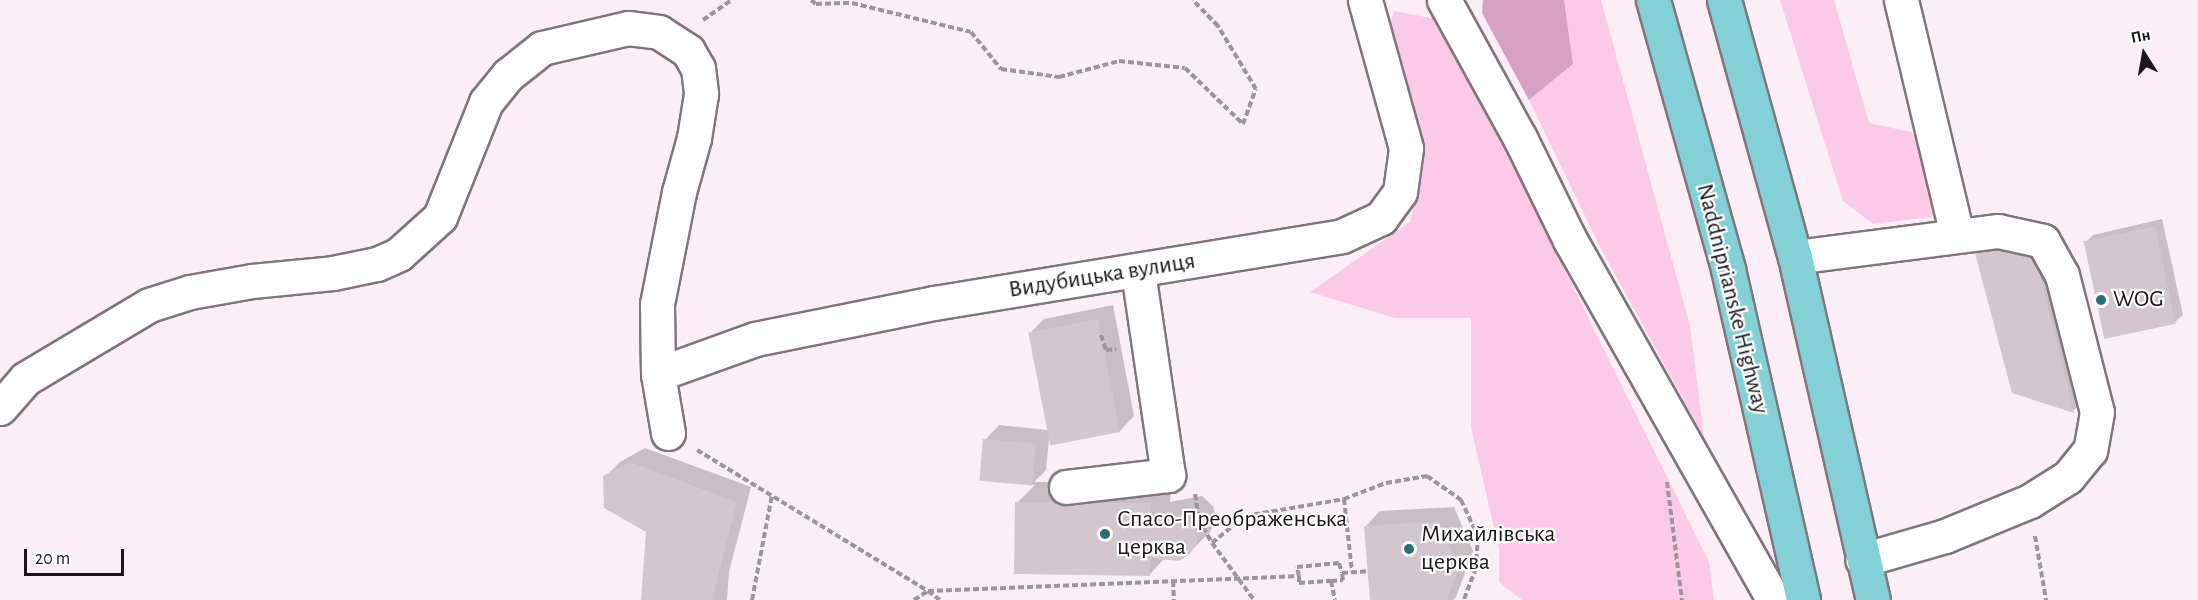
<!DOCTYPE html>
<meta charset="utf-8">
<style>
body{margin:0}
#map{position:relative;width:2198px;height:600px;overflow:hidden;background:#fbeef6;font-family:"Alegreya Sans",sans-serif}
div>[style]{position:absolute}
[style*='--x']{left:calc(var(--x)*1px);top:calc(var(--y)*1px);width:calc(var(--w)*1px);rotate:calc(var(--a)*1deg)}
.green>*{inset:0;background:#fbcae9}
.forest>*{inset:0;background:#d6a1c3}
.shadow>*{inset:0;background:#0003}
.building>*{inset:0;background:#d3c6ce;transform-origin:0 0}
.path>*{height:4px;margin-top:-2px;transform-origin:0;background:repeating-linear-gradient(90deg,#9e949a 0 6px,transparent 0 9px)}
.roads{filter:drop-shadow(2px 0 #81757c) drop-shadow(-2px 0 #81757c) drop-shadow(0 2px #81757c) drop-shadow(0 -2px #81757c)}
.minor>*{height:33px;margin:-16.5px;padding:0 16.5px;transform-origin:16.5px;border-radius:16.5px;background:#fff}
.major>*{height:33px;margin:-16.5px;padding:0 16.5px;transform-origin:16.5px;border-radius:16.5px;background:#83d1d7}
.dots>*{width:16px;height:16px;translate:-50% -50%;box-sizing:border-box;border:3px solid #fff;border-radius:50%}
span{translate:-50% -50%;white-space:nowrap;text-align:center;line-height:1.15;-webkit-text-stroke:4.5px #fff;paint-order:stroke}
.street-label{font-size:24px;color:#1a1619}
.poi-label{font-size:24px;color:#1a1619}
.left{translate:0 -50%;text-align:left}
.north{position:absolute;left:2114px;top:24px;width:60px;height:60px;-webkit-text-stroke:4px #fff;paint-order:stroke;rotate:349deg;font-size:16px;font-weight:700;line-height:24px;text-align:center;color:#1a1619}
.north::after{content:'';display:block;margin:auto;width:21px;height:27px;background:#1a1619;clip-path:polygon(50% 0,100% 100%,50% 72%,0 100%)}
.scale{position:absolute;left:24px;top:549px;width:100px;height:27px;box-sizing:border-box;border:3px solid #1a1619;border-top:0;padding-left:8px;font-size:18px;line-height:21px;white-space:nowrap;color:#1a1619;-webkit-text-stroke:4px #fff;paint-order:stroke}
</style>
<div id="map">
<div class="green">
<div style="clip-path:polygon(1564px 0,1601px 0,1690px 326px,1704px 437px,1600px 247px,1529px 100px,1573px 64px)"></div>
<div style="clip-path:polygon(1780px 0,1834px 0,1869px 123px,1911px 132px,1924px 147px,1941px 208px,1931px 217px,1873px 224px,1843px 201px)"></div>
<div style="clip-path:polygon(1394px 11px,1441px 20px,1709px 562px,1714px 600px,1522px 600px,1499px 582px,1499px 549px,1471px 428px,1471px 318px,1395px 318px,1310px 292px,1410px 222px,1424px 157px,1387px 33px)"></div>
</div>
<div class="forest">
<div style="clip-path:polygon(1483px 0,1564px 0,1573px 64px,1529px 100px,1482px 13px)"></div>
</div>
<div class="shadow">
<div style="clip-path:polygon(2162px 219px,2183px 315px,2175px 322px,2086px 242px,2093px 235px)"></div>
<div style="clip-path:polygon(1984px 246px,2038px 250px,2080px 404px,2073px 411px,1976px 253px)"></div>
<div style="clip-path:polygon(1113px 305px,1134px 416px,1120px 431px,1049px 439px,1046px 470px,1034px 482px,1171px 483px,1170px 502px,1202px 496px,1213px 506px,1217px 520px,1210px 532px,1189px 553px,1165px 558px,1150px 574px,1017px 503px,1035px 485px,981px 480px,985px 440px,999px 425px,1048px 430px,1029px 334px,1044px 319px)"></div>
<div style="clip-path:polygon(645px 448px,751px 487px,729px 572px,727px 600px,643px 600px,648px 532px,605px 477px,620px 462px)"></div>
<div style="clip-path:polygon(1454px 507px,1473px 551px,1456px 597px,1453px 600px,1372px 600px,1366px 526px,1380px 511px)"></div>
</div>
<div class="building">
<div style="left:2155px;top:226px;width:100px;height:73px;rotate:78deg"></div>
<div style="clip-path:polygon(1997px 250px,2031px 257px,2040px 275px,2074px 413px,2012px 393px,1975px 253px)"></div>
<div style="left:1098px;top:319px;width:115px;height:71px;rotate:79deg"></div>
<div style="left:983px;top:439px;width:53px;height:42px;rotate:5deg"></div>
<div style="clip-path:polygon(630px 462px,737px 502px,715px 588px,714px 600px,641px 600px,646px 532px,604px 508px,603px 476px)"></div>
<div style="clip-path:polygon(1015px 502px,1056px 502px,1068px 506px,1093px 503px,1151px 503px,1151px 521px,1181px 516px,1193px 526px,1198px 541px,1190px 554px,1179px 561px,1150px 558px,1150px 576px,1014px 574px)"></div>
<div style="clip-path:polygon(1439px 521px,1459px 567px,1447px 600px,1370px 600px,1364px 526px)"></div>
</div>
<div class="path">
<div style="--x:811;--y:0;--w:6;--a:39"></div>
<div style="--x:816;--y:4;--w:36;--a:-2"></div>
<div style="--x:852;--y:3;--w:122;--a:13.7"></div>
<div style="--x:971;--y:32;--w:48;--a:51"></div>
<div style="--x:1001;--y:69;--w:59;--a:7.9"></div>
<div style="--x:1059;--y:77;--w:62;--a:-14.9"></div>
<div style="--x:1119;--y:61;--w:66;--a:6.1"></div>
<div style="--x:1185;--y:68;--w:81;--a:44"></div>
<div style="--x:1243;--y:124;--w:37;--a:-70"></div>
<div style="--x:1256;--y:89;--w:74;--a:-121.1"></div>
<div style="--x:1218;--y:26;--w:36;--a:-134"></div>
<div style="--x:703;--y:20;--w:35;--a:-35"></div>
<div style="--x:1101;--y:335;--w:16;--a:72"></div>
<div style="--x:1106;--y:350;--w:10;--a:-6"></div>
<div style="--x:697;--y:450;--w:271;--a:31.4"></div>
<div style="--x:928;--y:591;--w:371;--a:-2.3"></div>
<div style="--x:1299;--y:576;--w:9;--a:-103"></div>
<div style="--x:1297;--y:567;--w:42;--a:-5.4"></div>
<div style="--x:1339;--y:563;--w:10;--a:73"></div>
<div style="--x:1342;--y:573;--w:26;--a:-4"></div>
<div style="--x:1667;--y:482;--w:119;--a:82.8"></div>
<div style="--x:1195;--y:494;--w:25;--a:81"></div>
<div style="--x:1199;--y:519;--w:27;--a:62"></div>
<div style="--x:1212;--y:543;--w:71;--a:53.6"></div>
<div style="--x:1344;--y:499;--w:73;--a:83.7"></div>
<div style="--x:2035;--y:536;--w:65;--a:80.2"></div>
<div style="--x:1212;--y:543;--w:43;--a:-39.3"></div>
<div style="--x:1245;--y:516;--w:100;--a:-9.7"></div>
<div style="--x:1344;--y:499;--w:45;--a:-20.9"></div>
<div style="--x:1386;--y:483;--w:42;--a:-9.7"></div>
<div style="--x:1427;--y:476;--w:42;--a:35.2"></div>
<div style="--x:1461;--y:500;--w:40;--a:65"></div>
<div style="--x:1478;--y:536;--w:32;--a:94"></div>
<div style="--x:1476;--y:568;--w:34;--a:111"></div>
<div style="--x:1299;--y:576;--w:7;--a:90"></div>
<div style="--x:1299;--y:583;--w:32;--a:-4"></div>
<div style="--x:1331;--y:581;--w:12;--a:-5"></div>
<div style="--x:1343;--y:580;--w:7;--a:-98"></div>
<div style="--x:1173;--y:581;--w:19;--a:87"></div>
<div style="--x:1331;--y:581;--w:19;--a:78"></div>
<div style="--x:752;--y:600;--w:107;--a:-79.2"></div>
<div style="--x:914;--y:600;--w:17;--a:-33"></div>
<div style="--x:928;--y:591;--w:15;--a:37"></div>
</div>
<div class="roads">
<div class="minor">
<div style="--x:1444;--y:0;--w:158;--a:61.2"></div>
<div style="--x:1520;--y:138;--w:114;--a:63.9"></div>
<div style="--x:1570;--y:240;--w:414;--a:60.5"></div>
<div style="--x:1901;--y:0;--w:242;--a:76.6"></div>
<div style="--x:1795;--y:257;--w:205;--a:-7.3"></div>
<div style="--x:1998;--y:231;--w:46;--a:12.5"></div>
<div style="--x:2043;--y:241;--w:39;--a:61"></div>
<div style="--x:2062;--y:275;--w:141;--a:75.7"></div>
<div style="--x:2097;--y:412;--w:39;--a:100"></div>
<div style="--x:2090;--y:450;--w:35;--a:129"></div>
<div style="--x:2068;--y:477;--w:45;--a:147.7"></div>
<div style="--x:2030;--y:501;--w:92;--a:157.6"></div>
<div style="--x:1945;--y:536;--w:86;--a:163.9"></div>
<div style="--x:0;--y:408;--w:38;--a:-49"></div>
<div style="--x:25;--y:379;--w:144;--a:-30.8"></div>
<div style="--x:149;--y:305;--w:43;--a:-17.6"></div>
<div style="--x:190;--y:292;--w:63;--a:-10.1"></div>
<div style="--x:252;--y:281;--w:81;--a:-5.6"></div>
<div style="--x:333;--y:273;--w:45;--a:-11.6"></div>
<div style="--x:377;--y:264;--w:24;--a:-24"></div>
<div style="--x:399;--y:254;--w:55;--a:-42.1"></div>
<div style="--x:440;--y:217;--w:124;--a:-68.2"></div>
<div style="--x:486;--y:102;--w:35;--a:-51"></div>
<div style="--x:508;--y:75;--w:43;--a:-38.5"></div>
<div style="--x:542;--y:48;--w:88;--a:-13.1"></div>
<div style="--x:628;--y:28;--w:31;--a:7"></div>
<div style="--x:659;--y:32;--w:35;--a:33"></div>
<div style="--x:688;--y:51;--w:20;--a:60"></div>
<div style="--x:698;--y:68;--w:26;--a:83"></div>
<div style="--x:701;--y:94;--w:45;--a:99"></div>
<div style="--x:694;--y:138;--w:56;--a:105.5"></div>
<div style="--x:679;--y:192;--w:114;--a:101.1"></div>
<div style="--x:657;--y:304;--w:70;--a:89.2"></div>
<div style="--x:668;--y:433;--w:60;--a:-99.6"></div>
<div style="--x:658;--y:374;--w:103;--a:-19.8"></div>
<div style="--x:755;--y:339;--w:183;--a:-11.4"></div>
<div style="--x:934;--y:303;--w:413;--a:-9.3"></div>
<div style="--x:1342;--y:236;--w:43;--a:-24.8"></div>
<div style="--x:1381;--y:218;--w:32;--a:-54"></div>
<div style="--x:1400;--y:192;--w:44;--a:-82.2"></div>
<div style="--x:1406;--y:148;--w:154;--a:-105.5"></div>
<div style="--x:1066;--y:487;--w:103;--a:-6.7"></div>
<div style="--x:1168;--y:475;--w:205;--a:-98.4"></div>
</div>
<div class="major">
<div style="--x:1653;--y:0;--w:279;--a:74.4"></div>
<div style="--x:1728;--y:269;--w:339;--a:77.2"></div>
<div style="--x:1724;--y:0;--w:267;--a:74.6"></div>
<div style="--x:1795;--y:257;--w:352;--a:77.2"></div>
</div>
</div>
<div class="dots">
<div style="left:2101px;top:300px;background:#257075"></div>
<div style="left:1105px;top:534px;background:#257075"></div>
<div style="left:1409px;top:549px;background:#257075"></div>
</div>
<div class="street-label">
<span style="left:1102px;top:276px;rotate:-9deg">Видубицька вулиця</span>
<span style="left:1732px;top:299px;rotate:76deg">Naddniprianske Highway</span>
</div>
<div class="poi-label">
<span class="left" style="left:2113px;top:300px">WOG</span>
<span class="left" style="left:1117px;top:534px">Спасо-Преображенська<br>церква</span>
<span class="left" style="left:1421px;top:549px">Михайлівська<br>церква</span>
</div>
<div class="north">Пн</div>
<div class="scale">20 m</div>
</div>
